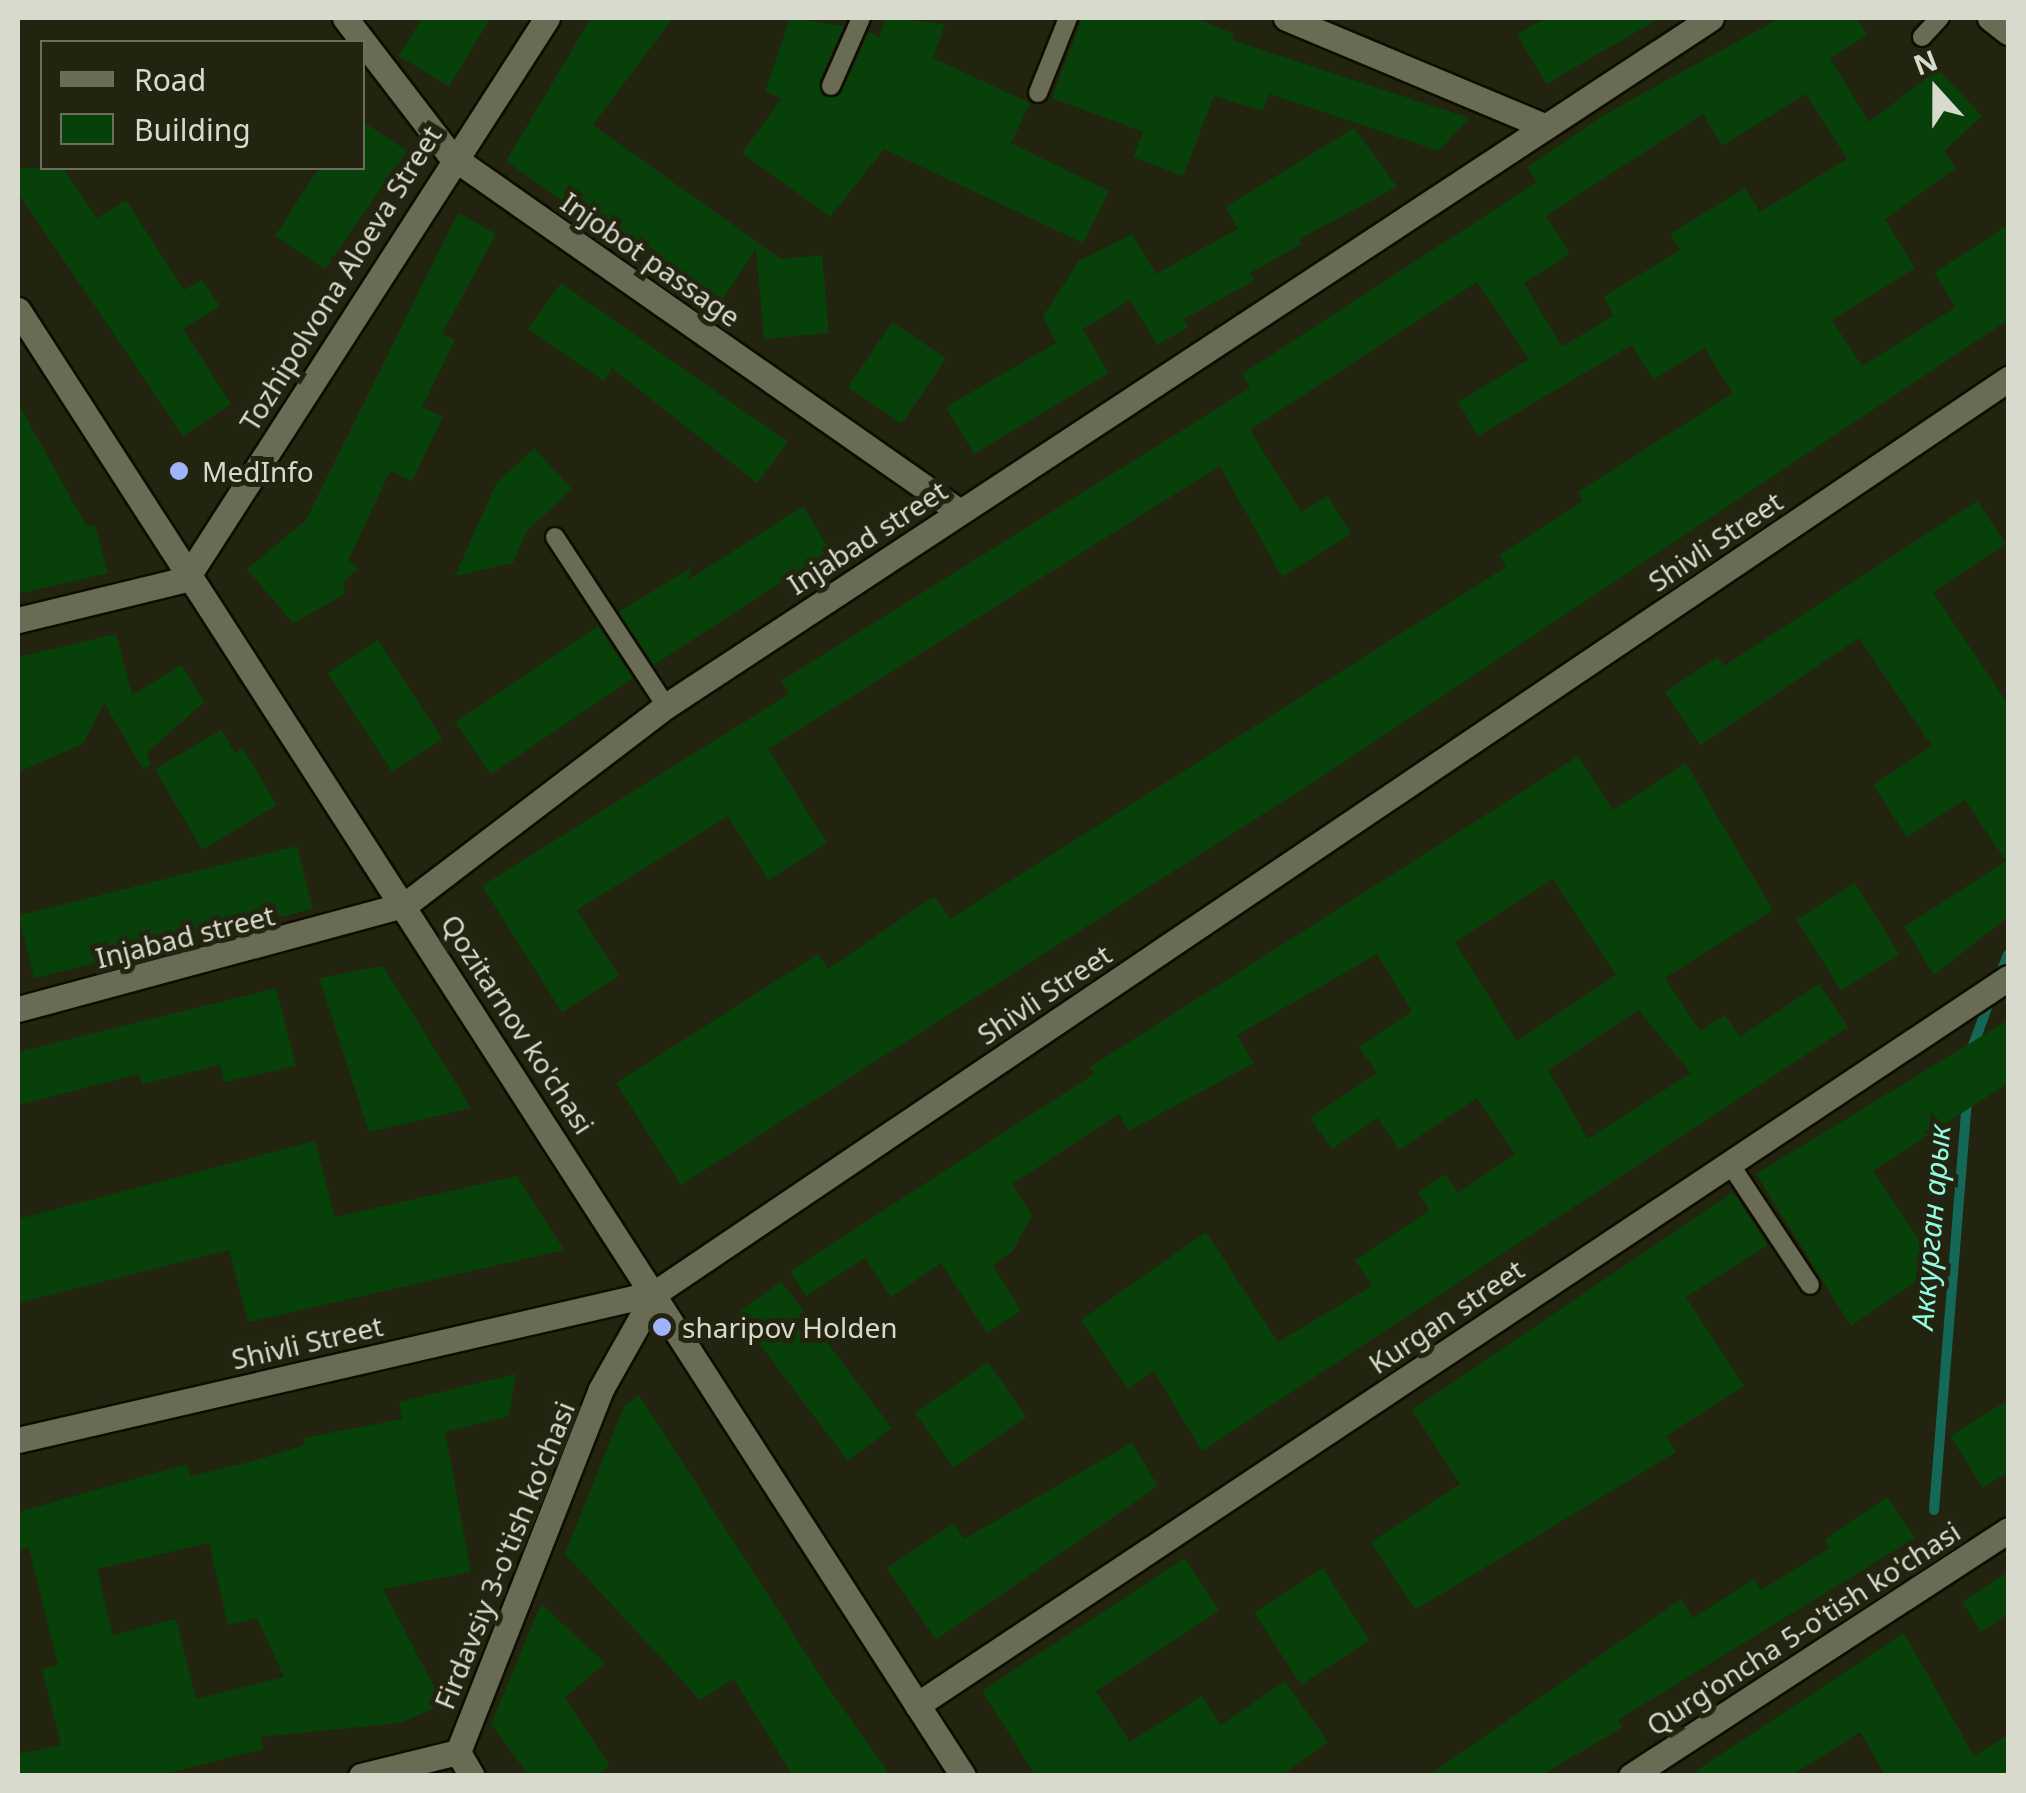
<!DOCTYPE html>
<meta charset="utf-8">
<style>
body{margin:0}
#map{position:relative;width:2026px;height:1793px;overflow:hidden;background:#232410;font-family:"Noto Sans",sans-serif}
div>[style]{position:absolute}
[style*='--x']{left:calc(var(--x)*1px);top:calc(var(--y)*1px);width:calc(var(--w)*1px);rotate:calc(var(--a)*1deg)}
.stream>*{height:10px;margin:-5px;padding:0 5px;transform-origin:5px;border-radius:5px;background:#146857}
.building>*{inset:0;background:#074009;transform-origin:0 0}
.roads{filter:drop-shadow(2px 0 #0d0d00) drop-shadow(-2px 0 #0d0d00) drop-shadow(0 2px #0d0d00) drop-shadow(0 -2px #0d0d00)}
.service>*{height:18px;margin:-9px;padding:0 9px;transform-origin:9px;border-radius:9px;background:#6a6b55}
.minor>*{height:25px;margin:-12.5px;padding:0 12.5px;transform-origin:12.5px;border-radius:12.5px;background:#6a6b55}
.dots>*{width:28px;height:28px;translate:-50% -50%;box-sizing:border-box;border:5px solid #232410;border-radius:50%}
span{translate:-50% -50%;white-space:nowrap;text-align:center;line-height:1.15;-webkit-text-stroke:10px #232410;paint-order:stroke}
.street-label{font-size:28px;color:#d9dace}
.poi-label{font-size:28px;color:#d9dace}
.left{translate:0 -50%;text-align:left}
.water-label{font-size:30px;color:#92fae0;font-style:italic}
.frame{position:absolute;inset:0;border:20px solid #d9dace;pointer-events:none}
.legend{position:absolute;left:40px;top:40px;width:325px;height:130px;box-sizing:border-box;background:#232410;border:2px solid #6c6d5c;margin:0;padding:12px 18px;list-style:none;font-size:30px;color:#d9dace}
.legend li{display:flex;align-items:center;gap:20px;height:50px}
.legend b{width:50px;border:2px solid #6c6d5c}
.north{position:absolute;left:1886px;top:40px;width:100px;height:100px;-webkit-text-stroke:8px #232410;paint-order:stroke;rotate:339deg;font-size:28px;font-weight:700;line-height:40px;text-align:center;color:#d9dace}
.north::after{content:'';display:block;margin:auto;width:35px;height:45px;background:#d9dace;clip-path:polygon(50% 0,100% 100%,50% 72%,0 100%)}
</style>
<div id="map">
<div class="stream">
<div style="--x:1999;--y:977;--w:24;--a:-68"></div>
<div style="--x:1971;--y:1051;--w:58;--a:-69.7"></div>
<div style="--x:1934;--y:1510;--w:413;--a:-85.4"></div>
</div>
<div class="building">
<div style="clip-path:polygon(422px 18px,491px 18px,449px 86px,399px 56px)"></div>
<div style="clip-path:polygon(591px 18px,673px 18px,593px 125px,781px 259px,822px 255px,829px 333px,764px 339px,756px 249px,716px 309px,506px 161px)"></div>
<div style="clip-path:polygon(790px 18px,844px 26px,819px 82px,831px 98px,842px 91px,869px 32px,879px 37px,886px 18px,945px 24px,933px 58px,1030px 103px,1011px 143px,1109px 191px,1083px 243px,884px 149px,830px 217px,742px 153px,782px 98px,765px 92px)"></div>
<div style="clip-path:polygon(1082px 18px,1196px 18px,1234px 34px,1232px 40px,1469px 118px,1439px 151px,1269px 94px,1263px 111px,1214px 96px,1183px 176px,1133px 157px,1143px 132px,1052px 98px)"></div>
<div style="clip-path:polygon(1546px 18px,1660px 18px,1546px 84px,1517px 34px)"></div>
<div style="clip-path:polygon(evenodd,1780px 18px,1856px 18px,1867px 35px,1830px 58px,1869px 122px,1938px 69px,1982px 116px,1944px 151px,1956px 168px,1885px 219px,1915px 268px,1832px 320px,1862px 366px,1956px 307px,1934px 273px,2008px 225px,2008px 320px,1309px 785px,681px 1185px,616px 1083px,818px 954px,828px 969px,934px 896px,950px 919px,1506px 567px,1499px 555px,1583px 501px,1578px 492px,1733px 393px,1704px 348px,1653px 380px,1632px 345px,1478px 436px,1458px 402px,1529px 359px,1477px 282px,1250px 430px,1301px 512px,1328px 496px,1351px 534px,1282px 577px,1220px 466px,768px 749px,827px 843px,768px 880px,728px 816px,577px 910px,619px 976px,562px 1012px,482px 886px,789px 694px,781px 681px,1250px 388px,1242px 374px,1537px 182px,1527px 167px,1604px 115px,1780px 18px,1806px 94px,1847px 159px,1760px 212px,1745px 188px,1670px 234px,1680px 250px,1603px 297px,1614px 315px,1562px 347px,1524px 283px,1570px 254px,1546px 216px,1703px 114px,1722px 146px,1806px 94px)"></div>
<div style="clip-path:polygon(362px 121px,407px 151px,325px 269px,275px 236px,319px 168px,362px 168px)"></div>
<div style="clip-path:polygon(1354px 128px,1397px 187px,1299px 239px,1302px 244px,1250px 273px,1254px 281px,1184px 319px,1188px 327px,1157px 345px,1130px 300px,1083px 329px,1109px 373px,974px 454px,946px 407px,1056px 343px,1043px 316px,1079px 261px,1132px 234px,1156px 274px,1238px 229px,1226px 207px)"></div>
<div style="clip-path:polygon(18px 168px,63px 168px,97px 218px,126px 200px,184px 290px,202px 280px,220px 306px,183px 329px,231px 404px,183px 436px,18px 193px)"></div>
<div style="clip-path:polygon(458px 213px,496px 234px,442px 334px,455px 340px,422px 407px,443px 417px,412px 481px,390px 471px,348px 561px,359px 568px,344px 582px,345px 594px,293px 623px,247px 569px,306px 520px)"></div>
<div style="clip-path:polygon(561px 283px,788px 442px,757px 483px,612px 368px,604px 381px,528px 329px)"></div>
<div style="left:892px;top:322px;width:65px;height:79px;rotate:34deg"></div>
<div style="clip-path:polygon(18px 403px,87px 527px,95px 525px,108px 573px,18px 594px)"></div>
<div style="clip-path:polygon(534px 448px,572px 489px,527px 531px,513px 563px,455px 576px,496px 484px)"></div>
<div style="clip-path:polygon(1977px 501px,2006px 544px,1933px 592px,2008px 704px,2008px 917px,1934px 975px,1904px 927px,2006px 861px,1965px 800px,1907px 837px,1873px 785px,1932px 746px,1859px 638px,1700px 745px,1665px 692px,1718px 657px,1724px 666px)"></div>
<div style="clip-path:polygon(803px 506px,830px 550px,654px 665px,619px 612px,692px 567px,687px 581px)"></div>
<div style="left:598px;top:626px;width:63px;height:172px;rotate:56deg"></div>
<div style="clip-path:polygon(116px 634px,132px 695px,182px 665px,204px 702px,147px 753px,151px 765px,143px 769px,104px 703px,83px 744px,18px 772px,18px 657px)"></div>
<div style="left:378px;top:640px;width:118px;height:60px;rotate:57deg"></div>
<div style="clip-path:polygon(221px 730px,235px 753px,243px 748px,277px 805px,202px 850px,155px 769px)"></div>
<div style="clip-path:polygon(evenodd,1578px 756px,1613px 810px,1686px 763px,1773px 910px,1665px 978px,1700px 1031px,1725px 1015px,1740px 1037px,1819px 984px,1848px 1027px,1202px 1451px,1154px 1371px,1128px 1389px,1081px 1320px,1206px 1232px,1278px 1342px,1372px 1286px,1355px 1260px,1430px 1210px,1418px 1193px,1445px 1174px,1458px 1193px,1515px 1154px,1477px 1098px,1399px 1150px,1378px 1118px,1332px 1149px,1310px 1118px,1377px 1073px,1359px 1047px,1412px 1011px,1377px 954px,1237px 1035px,1254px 1063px,1129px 1131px,1119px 1114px,1012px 1184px,1032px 1215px,1013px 1251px,993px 1265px,1021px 1311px,987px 1333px,941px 1263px,891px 1297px,865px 1258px,806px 1296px,790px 1271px,1094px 1074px,1090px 1067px,1578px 756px,1553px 879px,1616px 975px,1517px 1041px,1455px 942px,1553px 879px,1578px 756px,1638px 1010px,1691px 1073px,1588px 1139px,1548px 1070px,1638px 1010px)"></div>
<div style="left:297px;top:846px;width:65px;height:287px;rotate:76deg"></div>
<div style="left:1855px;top:883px;width:84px;height:69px;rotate:58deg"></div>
<div style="clip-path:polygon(383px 966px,430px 1041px,471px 1108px,369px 1132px,319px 978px)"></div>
<div style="clip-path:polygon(276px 988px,296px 1066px,224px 1082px,220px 1065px,142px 1084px,139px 1074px,18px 1105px,18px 1052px)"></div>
<div style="clip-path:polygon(2008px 1020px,2008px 1083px,1873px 1171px,1937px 1267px,1851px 1326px,1756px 1174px)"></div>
<div style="clip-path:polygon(315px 1141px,335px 1217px,517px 1176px,564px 1250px,248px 1322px,229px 1250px,18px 1303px,18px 1219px)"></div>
<div style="clip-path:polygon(1733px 1192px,1768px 1245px,1686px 1297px,1744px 1386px,1666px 1436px,1676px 1452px,1415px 1610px,1371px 1542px,1460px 1484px,1412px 1410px)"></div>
<div style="left:781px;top:1281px;width:184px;height:55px;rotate:53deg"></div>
<div style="left:988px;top:1362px;width:67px;height:89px;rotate:55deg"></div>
<div style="clip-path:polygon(evenodd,516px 1374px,509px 1416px,445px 1432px,471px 1572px,383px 1589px,443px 1704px,400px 1723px,260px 1737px,263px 1749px,158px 1776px,18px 1776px,18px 1754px,61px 1745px,42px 1669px,58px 1665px,29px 1548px,18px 1550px,18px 1512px,187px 1464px,190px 1476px,250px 1462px,305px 1445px,303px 1438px,402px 1419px,399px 1402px,516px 1374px,209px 1543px,228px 1625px,257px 1618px,284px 1677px,196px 1699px,176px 1619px,113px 1635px,97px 1569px,209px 1543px)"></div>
<div style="clip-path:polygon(639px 1395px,825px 1683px,891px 1776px,793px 1776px,734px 1679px,700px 1700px,565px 1554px,624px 1407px)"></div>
<div style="clip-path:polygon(2008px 1400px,2008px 1472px,1983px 1488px,1950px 1436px)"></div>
<div style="clip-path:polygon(1132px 1443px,1158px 1486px,936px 1640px,887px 1568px,954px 1523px,964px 1539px)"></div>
<div style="clip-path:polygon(1887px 1497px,1915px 1538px,1618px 1720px,1623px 1727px,1540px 1776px,1428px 1776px,1681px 1599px,1693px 1618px,1754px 1579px,1761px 1590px,1830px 1548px,1824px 1540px)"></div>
<div style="clip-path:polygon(1185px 1558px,1219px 1611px,1096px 1691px,1130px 1742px,1202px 1696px,1221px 1725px,1285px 1681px,1328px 1742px,1281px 1776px,1036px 1776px,982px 1691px)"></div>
<div style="left:1323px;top:1568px;width:86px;height:82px;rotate:57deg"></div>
<div style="clip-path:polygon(2008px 1572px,2008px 1614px,1981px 1632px,1962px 1602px)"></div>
<div style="clip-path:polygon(541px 1604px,605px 1663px,565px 1698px,610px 1766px,595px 1776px,529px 1776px,491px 1724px)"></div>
<div style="clip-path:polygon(1904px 1633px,1974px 1756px,2008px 1735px,2008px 1776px,1886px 1776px,1860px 1732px,1791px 1776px,1688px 1776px)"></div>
</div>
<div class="roads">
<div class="service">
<div style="--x:1922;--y:37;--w:26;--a:-47"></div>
<div style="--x:831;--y:86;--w:74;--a:-66.2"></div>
<div style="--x:1038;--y:93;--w:81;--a:-68.2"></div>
<div style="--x:555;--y:537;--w:202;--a:56.7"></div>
<div style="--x:1730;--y:1164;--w:145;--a:56.5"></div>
</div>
<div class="minor">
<div style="--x:345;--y:18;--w:174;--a:52.5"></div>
<div style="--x:451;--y:156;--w:621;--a:34.97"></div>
<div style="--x:1286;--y:18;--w:274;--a:22.7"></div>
<div style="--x:1990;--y:18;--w:23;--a:38"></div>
<div style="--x:18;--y:310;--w:1744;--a:57.19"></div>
<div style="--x:18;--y:620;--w:173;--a:-13.7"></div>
<div style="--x:186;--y:579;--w:667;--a:-57.24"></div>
<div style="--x:18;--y:1009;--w:402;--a:-15.1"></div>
<div style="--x:406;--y:904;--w:327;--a:-37.3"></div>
<div style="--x:666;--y:706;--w:1251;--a:-33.36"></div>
<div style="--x:18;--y:1440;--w:654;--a:-12.99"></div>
<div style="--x:655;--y:1293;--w:1633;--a:-34.04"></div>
<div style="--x:917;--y:1705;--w:1311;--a:-33.68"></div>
<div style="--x:458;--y:1752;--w:28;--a:60"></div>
<div style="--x:361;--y:1776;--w:100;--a:-13.9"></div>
<div style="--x:458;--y:1752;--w:390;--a:-68.5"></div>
<div style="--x:601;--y:1389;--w:110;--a:-60.6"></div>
<div style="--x:1631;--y:1776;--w:450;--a:-33.1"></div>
</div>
</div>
<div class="dots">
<div style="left:179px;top:471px;background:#a0b3fd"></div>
<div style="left:662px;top:1327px;background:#a0b3fd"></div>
</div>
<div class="street-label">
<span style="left:651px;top:259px;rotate:35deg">Injobot passage</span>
<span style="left:340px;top:278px;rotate:-58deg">Tozhipolvona Aloeva Street</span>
<span style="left:867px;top:537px;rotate:-33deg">Injаbаd street</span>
<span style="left:1715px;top:541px;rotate:-34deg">Shivli Street</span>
<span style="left:185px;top:936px;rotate:-14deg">Injаbаd street</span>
<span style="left:1044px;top:994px;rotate:-34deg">Shivli Street</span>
<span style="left:518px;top:1024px;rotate:57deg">Qozitarnov ko'chasi</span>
<span style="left:1446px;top:1316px;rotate:-34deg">Kurgan street</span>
<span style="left:307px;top:1342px;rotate:-13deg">Shivli Street</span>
<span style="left:504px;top:1555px;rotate:-68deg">Firdavsiy 3-o'tish ko'chasi</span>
<span style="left:1803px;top:1628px;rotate:-33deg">Qurg'oncha 5-o'tish ko'chasi</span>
</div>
<div class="poi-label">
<span class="left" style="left:202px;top:471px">MedInfo</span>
<span class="left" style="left:682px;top:1327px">sharipov Holden</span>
</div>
<div class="water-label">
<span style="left:1931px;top:1227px;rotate:-85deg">Аккурган арык</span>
</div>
<div class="frame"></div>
<ul class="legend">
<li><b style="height:12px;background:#6a6b55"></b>Road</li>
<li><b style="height:28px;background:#074009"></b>Building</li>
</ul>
<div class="north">N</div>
</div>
